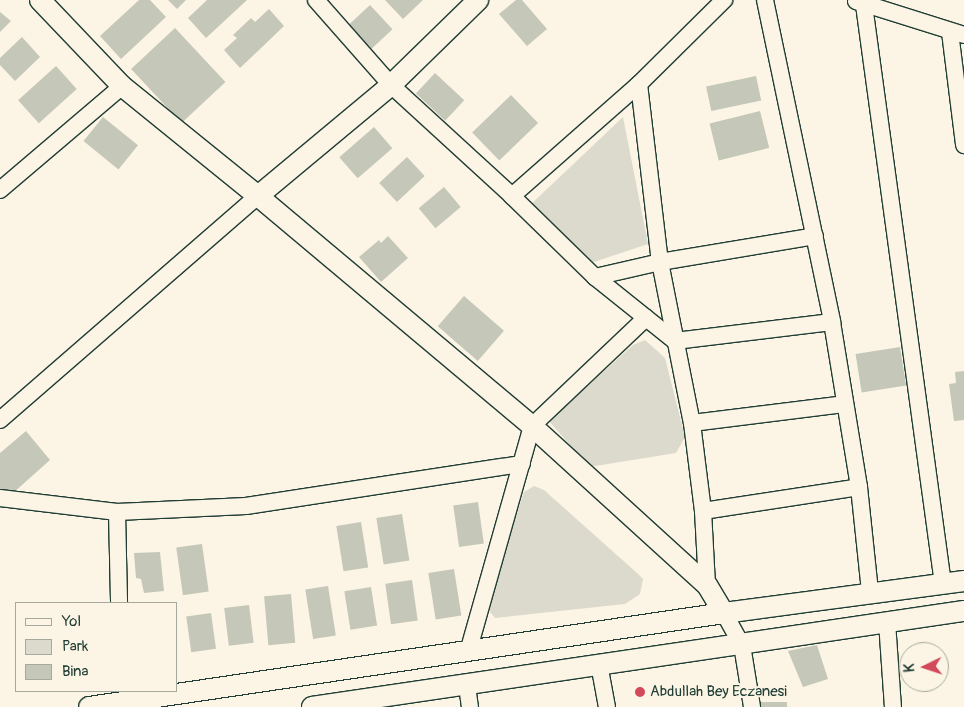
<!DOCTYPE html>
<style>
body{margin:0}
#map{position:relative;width:964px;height:707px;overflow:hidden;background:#fcf5e5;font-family:Pangolin,sans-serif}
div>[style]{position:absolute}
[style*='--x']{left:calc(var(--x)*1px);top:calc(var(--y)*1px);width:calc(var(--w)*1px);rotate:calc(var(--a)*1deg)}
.green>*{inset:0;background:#dcdacc}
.building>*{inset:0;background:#c5c7b9;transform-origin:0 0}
.roads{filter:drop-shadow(1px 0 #1f3d34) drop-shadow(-1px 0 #1f3d34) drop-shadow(0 1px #1f3d34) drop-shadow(0 -1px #1f3d34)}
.minor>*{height:16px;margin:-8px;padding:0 8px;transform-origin:8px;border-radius:8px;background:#fcf5e5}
.tertiary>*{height:20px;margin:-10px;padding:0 10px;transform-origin:10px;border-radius:10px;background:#fcf5e5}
.dots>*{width:14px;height:14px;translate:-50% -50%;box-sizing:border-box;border:2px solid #fcf5e5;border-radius:50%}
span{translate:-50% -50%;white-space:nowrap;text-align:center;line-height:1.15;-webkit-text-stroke:4px #fcf5e5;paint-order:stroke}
.poi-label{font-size:15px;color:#1f3d34}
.left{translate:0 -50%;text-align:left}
.legend{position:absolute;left:15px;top:602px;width:162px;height:90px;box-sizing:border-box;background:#fcf5e5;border:1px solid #a4ab9e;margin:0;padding:6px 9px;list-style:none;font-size:15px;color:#1f3d34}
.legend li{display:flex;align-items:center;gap:10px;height:25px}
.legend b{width:25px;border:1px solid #a4ab9e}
.north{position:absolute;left:899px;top:642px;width:50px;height:50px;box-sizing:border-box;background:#fcf5e5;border:1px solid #a4ab9e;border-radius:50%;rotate:266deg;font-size:14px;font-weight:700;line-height:20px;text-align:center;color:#1f3d34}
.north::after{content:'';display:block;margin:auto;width:18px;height:22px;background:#d1495b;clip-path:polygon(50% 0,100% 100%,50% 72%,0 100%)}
</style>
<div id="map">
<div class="green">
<div style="clip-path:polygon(623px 117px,648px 244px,591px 263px,528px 207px)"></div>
<div style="clip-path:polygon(645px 340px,665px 358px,685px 437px,676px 453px,589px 467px,549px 421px,633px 345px)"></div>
<div style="clip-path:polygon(534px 486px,544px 490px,637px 573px,643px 579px,640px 594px,625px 604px,495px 618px,486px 607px,524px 492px)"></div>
</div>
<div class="building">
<div style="clip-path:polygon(139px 0,150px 0,166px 17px,121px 59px,100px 36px)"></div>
<div style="clip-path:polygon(168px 0,186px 0,177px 9px)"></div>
<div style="clip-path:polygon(207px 0,247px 0,206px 38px,188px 18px)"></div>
<div style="clip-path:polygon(385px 0,423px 0,403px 19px)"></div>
<div style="clip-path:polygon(516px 0,522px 0,547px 29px,527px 46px,499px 14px)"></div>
<div style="left:370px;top:5px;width:33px;height:36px;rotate:47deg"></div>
<div style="clip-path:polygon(269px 9px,284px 26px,240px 68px,224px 50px,237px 38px,233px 35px,251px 18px,255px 22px)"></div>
<div style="clip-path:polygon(0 12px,11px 21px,0 32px)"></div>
<div style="left:175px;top:28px;width:74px;height:60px;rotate:47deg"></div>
<div style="clip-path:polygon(22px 37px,40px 57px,15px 81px,0 65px,0 58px)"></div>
<div style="left:56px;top:66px;width:31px;height:51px;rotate:48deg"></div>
<div style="left:435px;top:73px;width:40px;height:28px;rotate:43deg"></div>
<div style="left:756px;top:76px;width:25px;height:51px;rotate:78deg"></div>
<div style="left:511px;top:95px;width:39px;height:54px;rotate:46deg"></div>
<div style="left:760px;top:111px;width:38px;height:52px;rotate:76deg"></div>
<div style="left:103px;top:117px;width:45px;height:31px;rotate:39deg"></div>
<div style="left:374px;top:127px;width:28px;height:46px;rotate:49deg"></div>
<div style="left:407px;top:157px;width:26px;height:38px;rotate:47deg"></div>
<div style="left:444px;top:187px;width:26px;height:33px;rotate:50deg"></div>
<div style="clip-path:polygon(388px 236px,408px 258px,381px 282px,359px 257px,379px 240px,381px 243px)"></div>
<div style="left:464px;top:296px;width:53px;height:40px;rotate:41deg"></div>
<div style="left:900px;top:347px;width:39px;height:45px;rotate:81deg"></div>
<div style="clip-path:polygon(964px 371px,964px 420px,954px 421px,949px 384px,956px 383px,955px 372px)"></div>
<div style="clip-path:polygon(26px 431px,50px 460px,13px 493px,0 491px,0 453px)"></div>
<div style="left:478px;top:502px;width:42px;height:25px;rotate:82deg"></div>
<div style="left:402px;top:514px;width:47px;height:26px;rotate:81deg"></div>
<div style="left:361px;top:522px;width:46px;height:25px;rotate:81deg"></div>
<div style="left:202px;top:544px;width:48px;height:26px;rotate:82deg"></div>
<div style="clip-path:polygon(160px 552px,164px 591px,144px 593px,141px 579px,136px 578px,134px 553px)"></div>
<div style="left:454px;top:569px;width:47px;height:26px;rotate:81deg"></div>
<div style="left:412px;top:580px;width:41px;height:27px;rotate:82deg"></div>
<div style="left:328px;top:586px;width:50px;height:23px;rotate:81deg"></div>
<div style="left:371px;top:587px;width:39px;height:27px;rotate:81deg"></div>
<div style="left:291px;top:594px;width:49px;height:27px;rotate:85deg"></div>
<div style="left:249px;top:605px;width:38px;height:25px;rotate:83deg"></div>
<div style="left:211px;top:613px;width:36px;height:25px;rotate:82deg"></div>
<div style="clip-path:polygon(817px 645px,828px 679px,803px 687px,788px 651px)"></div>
<div style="left:756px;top:702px;width:31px;height:5px"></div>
</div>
<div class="roads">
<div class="minor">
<div style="--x:316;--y:0;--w:113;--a:48.6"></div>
<div style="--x:391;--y:85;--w:164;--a:42.5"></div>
<div style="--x:512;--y:196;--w:116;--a:44.3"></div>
<div style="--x:595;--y:277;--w:102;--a:38.7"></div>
<div style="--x:675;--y:341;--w:158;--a:-6.9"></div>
<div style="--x:765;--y:0;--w:329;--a:78.2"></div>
<div style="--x:832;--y:322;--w:167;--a:80.7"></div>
<div style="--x:859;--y:487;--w:106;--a:84"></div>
<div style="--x:870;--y:0;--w:8;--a:140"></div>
<div style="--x:864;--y:5;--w:584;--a:82.23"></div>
<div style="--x:856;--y:1;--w:113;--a:17.5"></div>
<div style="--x:950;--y:32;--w:114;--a:82.9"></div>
<div style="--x:639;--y:84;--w:179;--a:83.3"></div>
<div style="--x:660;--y:262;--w:164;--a:78.8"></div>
<div style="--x:692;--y:423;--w:89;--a:82.9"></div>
<div style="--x:703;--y:511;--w:74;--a:86.9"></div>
<div style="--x:0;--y:190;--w:160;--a:-40.4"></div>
<div style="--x:512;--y:196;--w:169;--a:-41.4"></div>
<div style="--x:639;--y:84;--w:120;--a:-44.7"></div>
<div style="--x:595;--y:277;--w:67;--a:-13"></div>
<div style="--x:660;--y:262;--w:157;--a:-9.5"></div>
<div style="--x:0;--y:420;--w:342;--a:-41"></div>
<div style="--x:692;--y:423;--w:153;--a:-7.1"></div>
<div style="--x:0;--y:498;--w:118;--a:6.8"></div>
<div style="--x:117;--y:512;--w:129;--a:-2.7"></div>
<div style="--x:246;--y:506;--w:279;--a:-8.7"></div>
<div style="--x:703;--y:511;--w:158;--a:-8.7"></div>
<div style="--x:117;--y:512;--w:91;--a:88.7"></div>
<div style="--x:724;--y:613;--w:37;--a:61"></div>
<div style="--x:742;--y:645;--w:63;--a:80.8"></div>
<div style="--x:887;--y:622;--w:85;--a:86"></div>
<div style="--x:468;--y:652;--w:235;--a:-74.2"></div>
<div style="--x:532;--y:426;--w:157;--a:-43.5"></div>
<div style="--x:599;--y:664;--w:44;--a:79.5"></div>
<div style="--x:467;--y:686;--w:21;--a:82"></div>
</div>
<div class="tertiary">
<div style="--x:40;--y:0;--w:119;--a:46.4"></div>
<div style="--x:122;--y:86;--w:175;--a:39"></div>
<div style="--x:258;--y:196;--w:358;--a:40"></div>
<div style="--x:532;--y:426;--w:236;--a:42.3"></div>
<div style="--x:707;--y:585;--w:33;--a:59"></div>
<div style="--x:258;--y:196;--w:173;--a:-39.8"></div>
<div style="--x:391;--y:85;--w:122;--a:-44.3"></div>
<div style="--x:89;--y:707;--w:642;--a:-8.42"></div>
<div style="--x:724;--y:613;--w:242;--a:-7.6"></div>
<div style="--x:312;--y:707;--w:659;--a:-8.38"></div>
</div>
</div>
<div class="dots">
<div style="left:640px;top:692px;background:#d1495b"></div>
</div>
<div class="poi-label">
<span class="left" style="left:650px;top:692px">Abdullah Bey Eczanesi</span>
</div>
<ul class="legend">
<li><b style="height:6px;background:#fcf5e5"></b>Yol</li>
<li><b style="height:14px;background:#dcdacc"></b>Park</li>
<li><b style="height:14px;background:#c5c7b9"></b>Bina</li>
</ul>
<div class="north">K</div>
</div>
